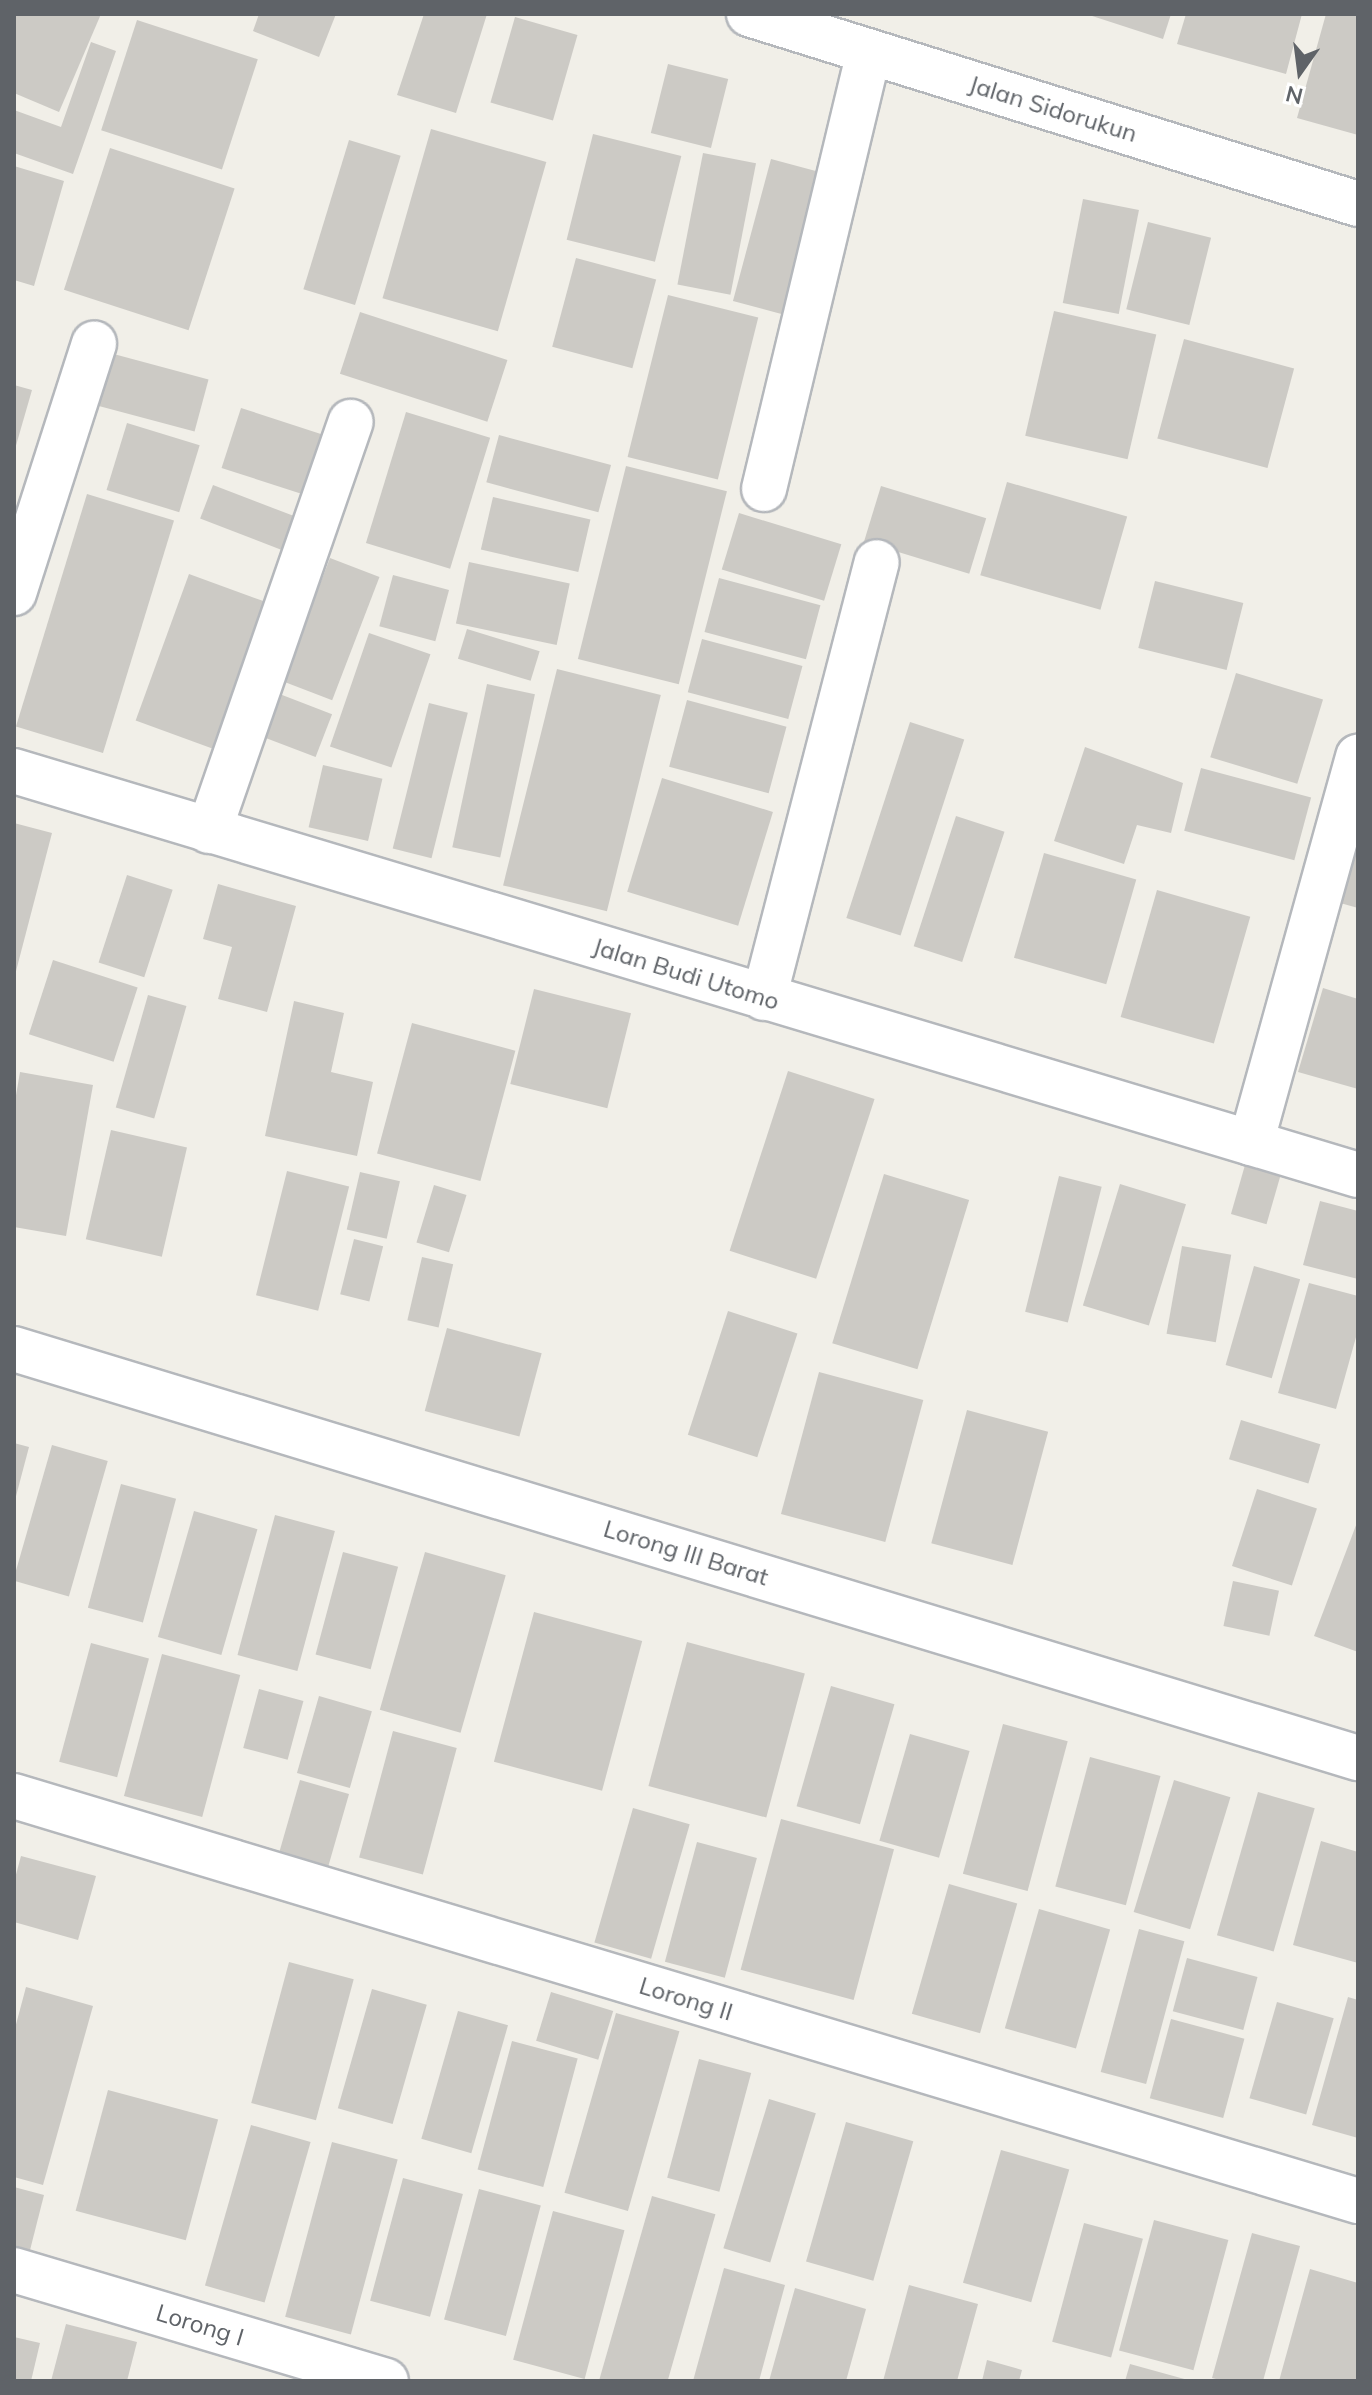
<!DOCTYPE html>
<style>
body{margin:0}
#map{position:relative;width:1372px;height:2395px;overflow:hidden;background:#f1efe8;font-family:Mulish,sans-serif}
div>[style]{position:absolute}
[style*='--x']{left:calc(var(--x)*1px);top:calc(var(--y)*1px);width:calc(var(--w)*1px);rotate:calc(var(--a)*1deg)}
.building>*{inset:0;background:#cccac5;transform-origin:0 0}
.roads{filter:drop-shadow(2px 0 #b5b8bc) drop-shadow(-2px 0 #b5b8bc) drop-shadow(0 2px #b5b8bc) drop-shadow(0 -2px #b5b8bc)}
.street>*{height:44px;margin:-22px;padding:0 22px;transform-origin:22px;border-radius:22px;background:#fff}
.secondary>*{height:44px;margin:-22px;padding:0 22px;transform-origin:22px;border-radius:22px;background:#fff}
span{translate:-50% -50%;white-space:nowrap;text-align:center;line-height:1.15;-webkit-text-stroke:6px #fff;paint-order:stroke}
.street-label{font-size:24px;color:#5f6368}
.frame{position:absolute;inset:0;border:16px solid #5f6368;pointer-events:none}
.north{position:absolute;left:1260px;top:32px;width:80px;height:80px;-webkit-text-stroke:6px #fff;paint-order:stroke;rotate:194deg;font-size:22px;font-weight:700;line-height:32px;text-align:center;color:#5f6368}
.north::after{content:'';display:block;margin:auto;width:28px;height:36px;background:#5f6368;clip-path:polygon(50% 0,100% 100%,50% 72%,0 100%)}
</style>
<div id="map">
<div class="building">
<div style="clip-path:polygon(14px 14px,101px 14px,59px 112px,14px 93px)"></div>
<div style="clip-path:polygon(259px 14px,336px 14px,319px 57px,253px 31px)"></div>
<div style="clip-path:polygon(424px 14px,487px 14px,456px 113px,397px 95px)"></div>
<div style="clip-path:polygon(1086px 14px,1171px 14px,1163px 39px)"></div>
<div style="clip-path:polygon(1186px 14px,1302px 14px,1286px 74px,1177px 44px)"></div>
<div style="clip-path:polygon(1326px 14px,1358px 14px,1358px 135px,1297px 118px)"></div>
<div style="left:515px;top:17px;width:65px;height:89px;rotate:16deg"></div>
<div style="left:137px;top:20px;width:127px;height:116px;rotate:18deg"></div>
<div style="clip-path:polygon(91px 42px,116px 51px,73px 174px,14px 153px,14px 110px,61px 127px)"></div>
<div style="left:668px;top:64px;width:62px;height:71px;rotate:14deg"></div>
<div style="left:431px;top:129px;width:120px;height:176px;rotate:16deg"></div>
<div style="left:593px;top:134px;width:91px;height:109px;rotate:14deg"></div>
<div style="left:349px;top:140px;width:54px;height:156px;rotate:17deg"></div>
<div style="left:110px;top:148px;width:131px;height:149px;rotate:18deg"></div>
<div style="left:703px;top:153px;width:54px;height:134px;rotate:11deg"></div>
<div style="left:771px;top:159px;width:54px;height:147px;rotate:15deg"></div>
<div style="clip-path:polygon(14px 166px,64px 181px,34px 286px,14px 280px)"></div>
<div style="left:1083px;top:199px;width:57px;height:106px;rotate:11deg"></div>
<div style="left:1148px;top:222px;width:65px;height:90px;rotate:14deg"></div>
<div style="left:576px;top:258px;width:83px;height:92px;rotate:15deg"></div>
<div style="left:668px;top:295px;width:93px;height:167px;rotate:14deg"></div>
<div style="left:1054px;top:311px;width:105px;height:128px;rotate:13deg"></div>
<div style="left:360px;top:312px;width:155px;height:65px;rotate:18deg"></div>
<div style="left:1184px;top:339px;width:114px;height:103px;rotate:15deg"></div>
<div style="left:110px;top:353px;width:102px;height:54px;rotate:15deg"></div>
<div style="clip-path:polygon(14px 385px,32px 390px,15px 449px,14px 449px)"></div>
<div style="left:241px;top:408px;width:92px;height:63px;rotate:18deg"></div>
<div style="left:406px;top:412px;width:88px;height:137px;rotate:17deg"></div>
<div style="left:127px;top:423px;width:76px;height:70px;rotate:17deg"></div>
<div style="left:499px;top:435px;width:116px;height:49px;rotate:15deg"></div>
<div style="left:626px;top:466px;width:104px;height:199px;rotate:14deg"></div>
<div style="left:1007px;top:482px;width:125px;height:97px;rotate:16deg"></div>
<div style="left:213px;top:485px;width:93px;height:36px;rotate:21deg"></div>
<div style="left:881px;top:486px;width:110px;height:58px;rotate:17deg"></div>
<div style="left:87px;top:494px;width:91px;height:243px;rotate:17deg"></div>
<div style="left:493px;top:497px;width:100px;height:54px;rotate:13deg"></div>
<div style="left:739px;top:513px;width:107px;height:59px;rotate:17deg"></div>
<div style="left:330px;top:558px;width:53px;height:132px;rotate:21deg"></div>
<div style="left:469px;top:562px;width:103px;height:63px;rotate:12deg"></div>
<div style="left:189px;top:574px;width:91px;height:156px;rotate:20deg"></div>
<div style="left:393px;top:575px;width:58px;height:53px;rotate:15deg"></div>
<div style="left:719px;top:578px;width:105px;height:56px;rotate:15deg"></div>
<div style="left:1155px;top:581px;width:91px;height:69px;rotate:14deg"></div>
<div style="left:467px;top:629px;width:76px;height:31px;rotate:17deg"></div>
<div style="left:369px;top:633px;width:65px;height:120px;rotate:19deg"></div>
<div style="left:702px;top:639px;width:104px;height:55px;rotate:15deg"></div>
<div style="left:557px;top:669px;width:107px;height:223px;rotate:14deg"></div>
<div style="left:1236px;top:673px;width:91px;height:88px;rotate:17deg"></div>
<div style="left:487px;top:684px;width:49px;height:167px;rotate:12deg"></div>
<div style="left:277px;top:693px;width:59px;height:46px;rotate:21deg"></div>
<div style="left:687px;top:700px;width:103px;height:69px;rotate:15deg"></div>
<div style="left:429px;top:703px;width:40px;height:150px;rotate:14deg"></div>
<div style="left:910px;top:722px;width:57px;height:206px;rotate:18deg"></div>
<div style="clip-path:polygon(1085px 747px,1183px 783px,1171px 833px,1137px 825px,1124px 864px,1054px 841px)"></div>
<div style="left:323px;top:765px;width:61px;height:64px;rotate:13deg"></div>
<div style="left:1201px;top:768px;width:114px;height:65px;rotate:15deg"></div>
<div style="left:662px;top:778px;width:116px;height:119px;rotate:17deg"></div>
<div style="left:956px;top:816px;width:51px;height:137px;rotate:18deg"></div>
<div style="clip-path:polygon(1358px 822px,1358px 908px,1333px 901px)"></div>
<div style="clip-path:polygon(14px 823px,52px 833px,15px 975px,14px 975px)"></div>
<div style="left:1044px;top:853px;width:96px;height:109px;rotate:16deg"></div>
<div style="left:127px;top:875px;width:48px;height:92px;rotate:18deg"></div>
<div style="clip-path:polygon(218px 884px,296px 906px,267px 1012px,218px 999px,232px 947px,203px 939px)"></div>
<div style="left:1157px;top:890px;width:97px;height:132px;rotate:16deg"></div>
<div style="left:53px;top:960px;width:89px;height:78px;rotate:18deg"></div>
<div style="clip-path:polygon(1323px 988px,1358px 999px,1358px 1089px,1298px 1072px)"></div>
<div style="left:534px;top:989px;width:100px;height:98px;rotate:14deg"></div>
<div style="left:148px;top:995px;width:40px;height:117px;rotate:16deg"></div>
<div style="clip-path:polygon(294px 1001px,344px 1013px,331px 1072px,373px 1082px,357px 1156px,265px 1136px)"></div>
<div style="left:412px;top:1023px;width:107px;height:135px;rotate:15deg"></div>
<div style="left:788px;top:1071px;width:91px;height:189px;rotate:18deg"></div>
<div style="clip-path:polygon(20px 1072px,93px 1085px,66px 1236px,14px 1227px,14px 1107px)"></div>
<div style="left:111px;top:1130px;width:78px;height:112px;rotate:13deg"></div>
<div style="left:1245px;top:1165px;width:37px;height:51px;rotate:16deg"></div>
<div style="left:287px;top:1171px;width:64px;height:128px;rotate:14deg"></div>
<div style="left:360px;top:1172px;width:41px;height:59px;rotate:13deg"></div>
<div style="left:884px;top:1174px;width:89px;height:177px;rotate:17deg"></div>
<div style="left:1059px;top:1176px;width:44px;height:140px;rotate:14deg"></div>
<div style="left:1120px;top:1184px;width:69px;height:127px;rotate:17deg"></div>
<div style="left:434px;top:1185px;width:34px;height:60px;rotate:17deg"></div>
<div style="clip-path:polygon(1320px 1201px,1358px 1211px,1358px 1279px,1303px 1265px)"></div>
<div style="left:354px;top:1239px;width:30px;height:57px;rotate:14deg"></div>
<div style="left:1182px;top:1246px;width:50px;height:89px;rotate:10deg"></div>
<div style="left:422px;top:1257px;width:32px;height:65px;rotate:13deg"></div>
<div style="left:1254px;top:1266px;width:48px;height:103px;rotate:16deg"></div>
<div style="clip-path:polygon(1309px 1283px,1358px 1296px,1358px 1330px,1336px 1409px,1278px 1393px)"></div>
<div style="left:728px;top:1311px;width:73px;height:130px;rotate:18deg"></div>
<div style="left:447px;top:1328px;width:98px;height:86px;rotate:15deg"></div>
<div style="left:819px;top:1372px;width:108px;height:147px;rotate:15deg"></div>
<div style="left:967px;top:1410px;width:84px;height:138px;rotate:15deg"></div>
<div style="left:1241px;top:1420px;width:83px;height:41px;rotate:17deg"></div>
<div style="clip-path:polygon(14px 1443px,29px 1447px,15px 1500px,14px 1500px)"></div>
<div style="left:52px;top:1445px;width:58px;height:141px;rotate:16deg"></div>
<div style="left:121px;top:1484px;width:57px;height:128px;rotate:15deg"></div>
<div style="left:1257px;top:1489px;width:63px;height:81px;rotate:18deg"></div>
<div style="left:194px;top:1511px;width:66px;height:131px;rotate:16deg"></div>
<div style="left:275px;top:1515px;width:62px;height:145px;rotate:15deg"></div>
<div style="clip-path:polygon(1358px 1520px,1358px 1652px,1314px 1636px)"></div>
<div style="left:343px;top:1552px;width:57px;height:106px;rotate:15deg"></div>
<div style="left:425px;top:1552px;width:84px;height:164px;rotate:16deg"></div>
<div style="left:1233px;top:1581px;width:47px;height:46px;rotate:12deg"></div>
<div style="left:534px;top:1612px;width:112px;height:155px;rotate:15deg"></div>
<div style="left:687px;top:1642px;width:122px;height:149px;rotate:15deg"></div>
<div style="left:91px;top:1643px;width:60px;height:123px;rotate:15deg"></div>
<div style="left:162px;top:1654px;width:81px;height:147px;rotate:15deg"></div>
<div style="left:831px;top:1686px;width:66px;height:125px;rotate:16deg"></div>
<div style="left:259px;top:1689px;width:46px;height:61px;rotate:15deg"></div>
<div style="left:319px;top:1696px;width:55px;height:80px;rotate:16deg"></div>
<div style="left:1003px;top:1724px;width:67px;height:155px;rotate:15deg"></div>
<div style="left:393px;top:1731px;width:66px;height:131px;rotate:15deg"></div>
<div style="left:910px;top:1734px;width:62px;height:111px;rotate:16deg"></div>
<div style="left:1090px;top:1757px;width:73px;height:134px;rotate:15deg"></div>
<div style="left:300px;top:1780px;width:51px;height:77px;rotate:16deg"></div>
<div style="left:1174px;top:1780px;width:59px;height:138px;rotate:17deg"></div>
<div style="left:1258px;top:1792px;width:59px;height:149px;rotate:16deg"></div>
<div style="left:633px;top:1808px;width:59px;height:140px;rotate:16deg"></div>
<div style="left:781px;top:1819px;width:117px;height:156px;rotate:15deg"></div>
<div style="clip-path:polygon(1321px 1841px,1358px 1852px,1358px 1963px,1293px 1945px)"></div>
<div style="left:697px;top:1842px;width:62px;height:124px;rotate:15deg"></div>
<div style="clip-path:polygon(21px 1856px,96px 1876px,78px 1940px,14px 1922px,14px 1882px)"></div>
<div style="left:949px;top:1884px;width:71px;height:135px;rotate:16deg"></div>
<div style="left:1039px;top:1909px;width:74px;height:124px;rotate:16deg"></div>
<div style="left:1139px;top:1929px;width:47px;height:148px;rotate:15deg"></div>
<div style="left:1187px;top:1958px;width:73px;height:55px;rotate:15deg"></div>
<div style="left:289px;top:1962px;width:67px;height:146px;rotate:15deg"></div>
<div style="clip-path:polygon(26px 1987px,93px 2006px,43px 2185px,14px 2177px,14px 2032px)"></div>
<div style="left:372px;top:1989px;width:57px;height:124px;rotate:16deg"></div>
<div style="left:551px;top:1992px;width:65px;height:51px;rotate:17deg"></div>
<div style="clip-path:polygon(1348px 1997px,1358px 2000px,1358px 2138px,1312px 2125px)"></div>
<div style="left:1277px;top:2002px;width:59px;height:100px;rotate:16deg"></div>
<div style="left:458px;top:2011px;width:52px;height:133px;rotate:16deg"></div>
<div style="left:616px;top:2013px;width:66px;height:187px;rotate:16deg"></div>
<div style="left:1171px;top:2019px;width:76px;height:82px;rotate:15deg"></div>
<div style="left:512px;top:2041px;width:68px;height:133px;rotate:15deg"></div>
<div style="left:699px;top:2059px;width:54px;height:123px;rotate:15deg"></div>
<div style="left:108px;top:2090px;width:114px;height:125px;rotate:15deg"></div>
<div style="left:769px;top:2099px;width:49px;height:156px;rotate:17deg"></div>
<div style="left:846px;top:2122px;width:70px;height:145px;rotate:16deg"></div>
<div style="left:251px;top:2125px;width:62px;height:167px;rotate:16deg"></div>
<div style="left:332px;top:2142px;width:68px;height:181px;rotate:15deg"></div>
<div style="left:1001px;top:2150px;width:71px;height:138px;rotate:16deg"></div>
<div style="left:403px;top:2178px;width:62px;height:127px;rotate:15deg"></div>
<div style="clip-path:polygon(14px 2187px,44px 2195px,28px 2258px,14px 2254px)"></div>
<div style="left:479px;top:2189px;width:64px;height:135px;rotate:15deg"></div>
<div style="left:652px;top:2196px;width:66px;height:192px;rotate:16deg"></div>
<div style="left:553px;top:2211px;width:74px;height:154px;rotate:15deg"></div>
<div style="left:1154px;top:2220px;width:77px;height:135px;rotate:15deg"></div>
<div style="left:1084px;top:2223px;width:61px;height:123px;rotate:15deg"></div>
<div style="clip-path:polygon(1252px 2233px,1300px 2246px,1263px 2381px,1224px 2381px,1212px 2378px)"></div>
<div style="clip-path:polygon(724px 2268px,785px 2285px,759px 2381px,693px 2381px)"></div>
<div style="clip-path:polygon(1310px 2269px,1358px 2283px,1358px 2381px,1279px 2381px)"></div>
<div style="clip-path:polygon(909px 2285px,978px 2304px,957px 2381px,883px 2381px)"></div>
<div style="clip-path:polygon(795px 2288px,866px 2309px,846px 2381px,769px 2381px)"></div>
<div style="clip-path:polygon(66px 2324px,137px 2342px,127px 2381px,51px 2381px)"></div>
<div style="clip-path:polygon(14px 2337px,40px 2343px,31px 2381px,14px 2381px)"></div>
<div style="clip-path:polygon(987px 2360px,1022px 2370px,1019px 2381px,982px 2381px)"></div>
<div style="clip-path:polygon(1130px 2364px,1188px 2380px,1188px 2381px,1125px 2381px)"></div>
</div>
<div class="roads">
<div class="street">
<div style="--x:764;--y:489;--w:449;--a:-76.5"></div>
<div style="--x:14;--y:593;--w:262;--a:-72.2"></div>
<div style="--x:14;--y:771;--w:1403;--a:16.73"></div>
<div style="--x:209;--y:831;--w:433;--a:-70.9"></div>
<div style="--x:764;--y:998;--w:450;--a:-75.5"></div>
<div style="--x:1251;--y:1143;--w:401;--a:-74.5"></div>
<div style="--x:14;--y:1349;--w:1405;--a:16.93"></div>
<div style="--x:14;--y:1796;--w:1404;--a:16.77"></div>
<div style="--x:14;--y:2270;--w:388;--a:16.6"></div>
</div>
<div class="secondary">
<div style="--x:749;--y:14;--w:638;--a:17.33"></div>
</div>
</div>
<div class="street-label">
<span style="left:1053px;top:109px;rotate:17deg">Jalan Sidorukun</span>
<span style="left:686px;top:974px;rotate:17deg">Jalan Budi Utomo</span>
<span style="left:686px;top:1553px;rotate:17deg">Lorong III Barat</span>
<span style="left:686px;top:1999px;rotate:17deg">Lorong II</span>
<span style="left:200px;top:2325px;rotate:17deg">Lorong I</span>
</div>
<div class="frame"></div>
<div class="north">N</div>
</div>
